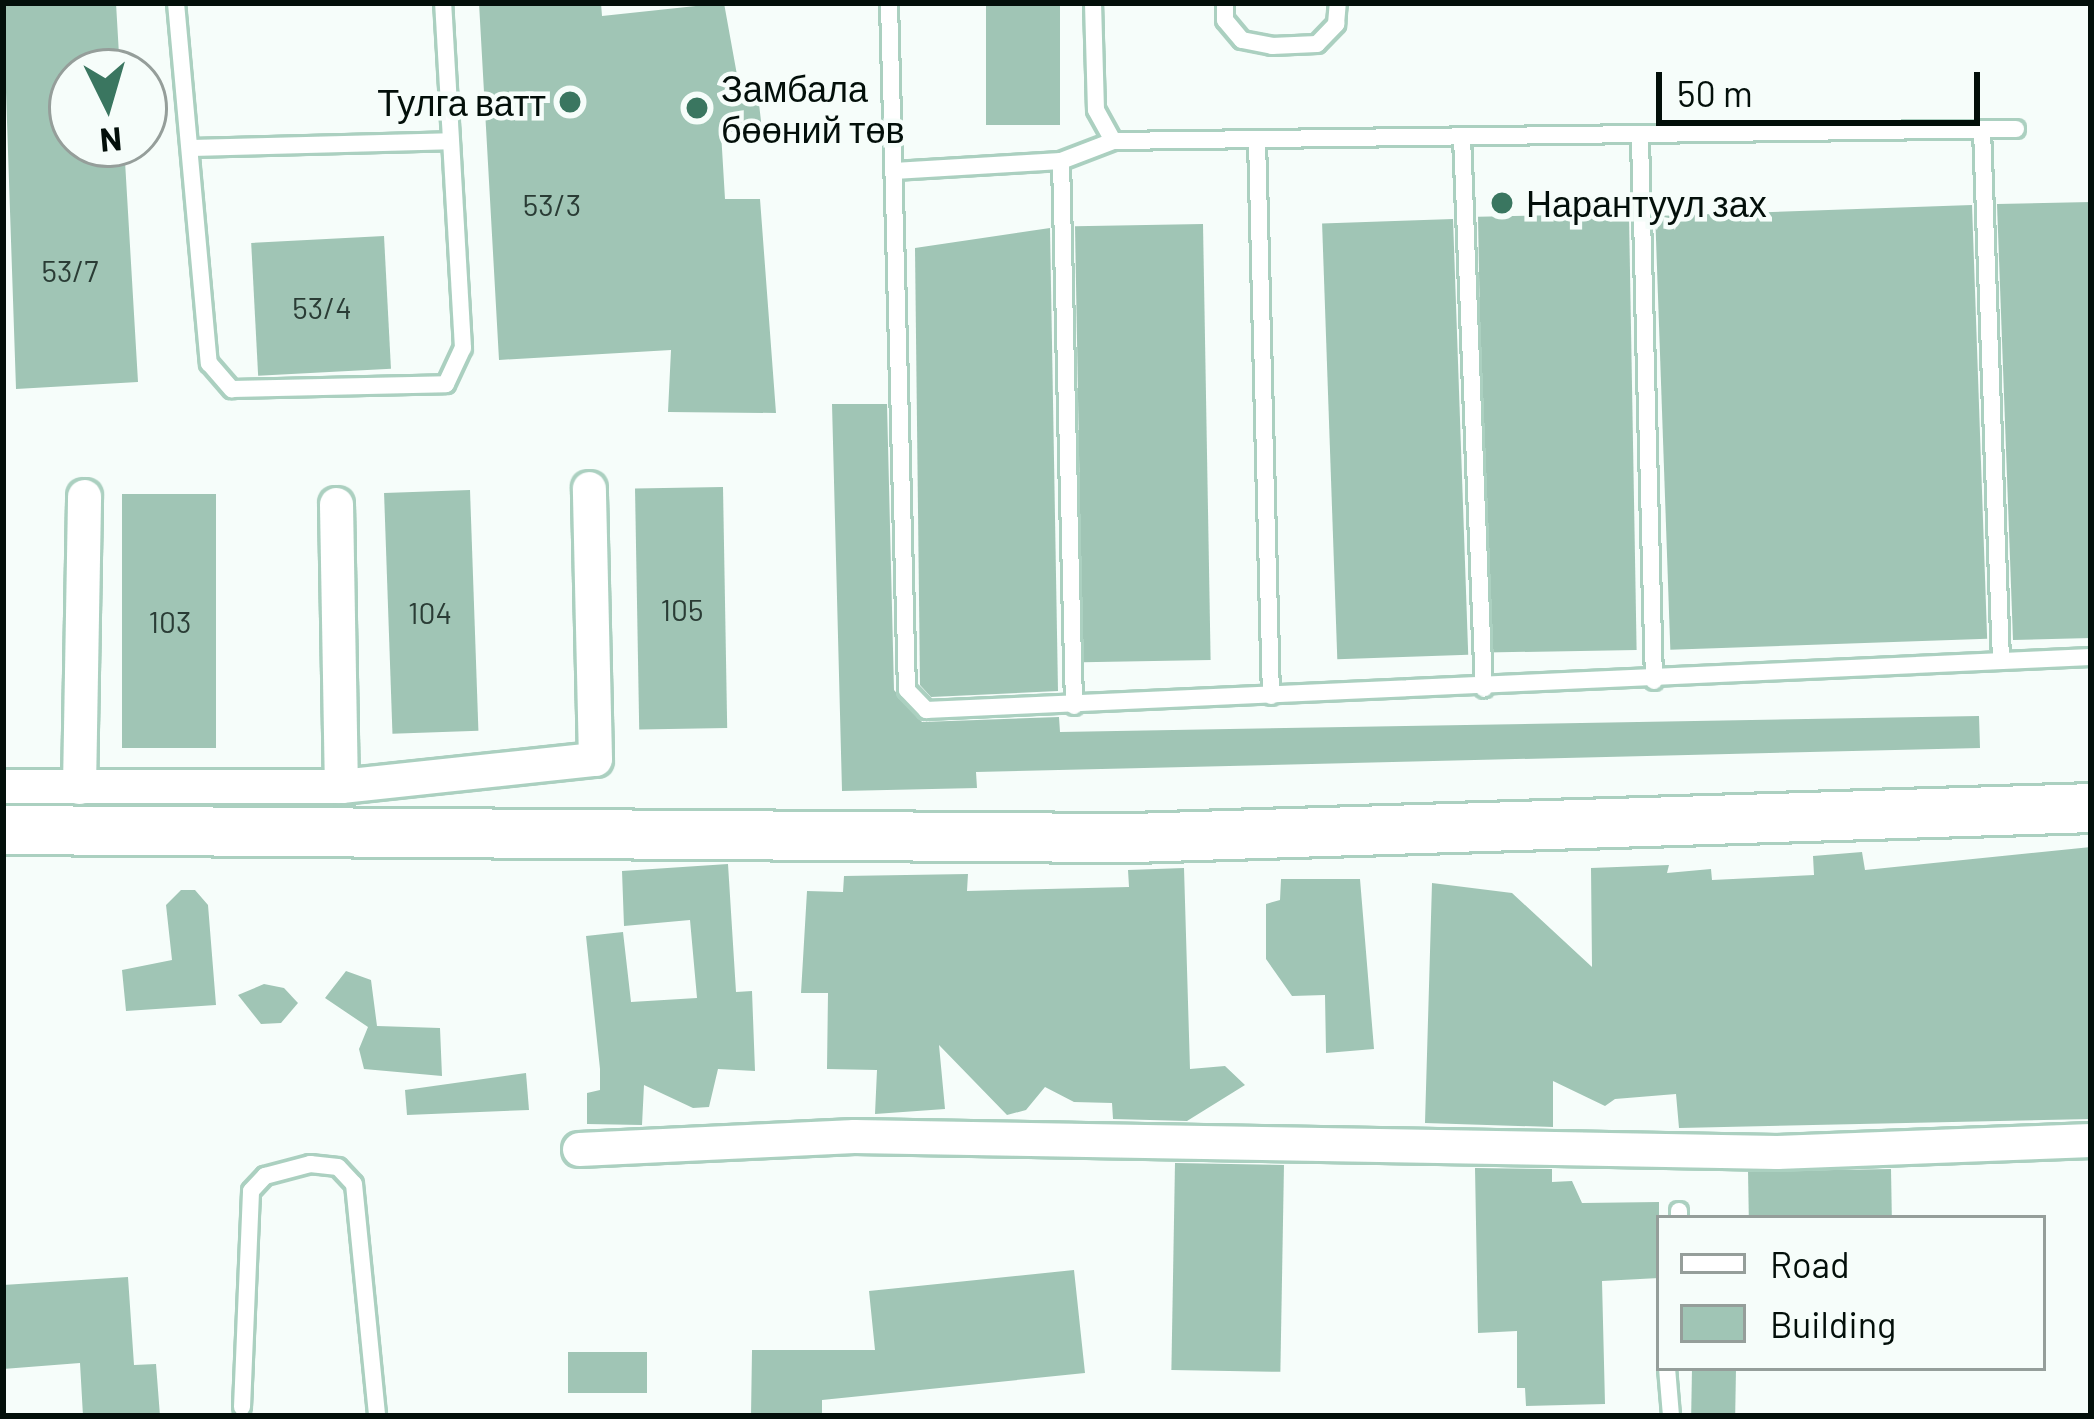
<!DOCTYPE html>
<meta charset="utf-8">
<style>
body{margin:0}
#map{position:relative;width:2094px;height:1419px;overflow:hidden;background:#f6fdfa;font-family:Barlow,sans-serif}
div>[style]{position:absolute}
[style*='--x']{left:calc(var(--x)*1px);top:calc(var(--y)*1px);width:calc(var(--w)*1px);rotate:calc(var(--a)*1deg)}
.building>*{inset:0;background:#a0c5b5;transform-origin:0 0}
.roads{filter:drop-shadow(3px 0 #abd0c0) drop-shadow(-3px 0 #abd0c0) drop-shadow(0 3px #abd0c0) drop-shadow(0 -3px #abd0c0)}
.lane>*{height:16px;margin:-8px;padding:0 8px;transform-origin:8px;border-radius:8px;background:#fff}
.street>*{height:33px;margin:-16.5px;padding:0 16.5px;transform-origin:16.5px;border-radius:16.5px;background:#fff}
.secondary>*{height:48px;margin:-24px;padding:0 24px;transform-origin:24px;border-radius:24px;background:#fff}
.dots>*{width:33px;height:33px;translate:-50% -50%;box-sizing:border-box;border:6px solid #f6fdfa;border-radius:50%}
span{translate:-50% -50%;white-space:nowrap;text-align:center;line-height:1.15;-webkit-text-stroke:9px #f6fdfa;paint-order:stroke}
.number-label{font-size:30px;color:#2a3c35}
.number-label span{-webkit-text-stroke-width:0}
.poi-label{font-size:36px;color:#030f0a}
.left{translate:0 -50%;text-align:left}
.right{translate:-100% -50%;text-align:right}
.frame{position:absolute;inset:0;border:6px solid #030f0a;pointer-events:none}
.legend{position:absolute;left:1656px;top:1215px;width:390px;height:156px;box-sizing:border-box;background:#f6fdfa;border:3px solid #959e9a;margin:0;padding:15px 21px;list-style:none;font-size:36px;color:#030f0a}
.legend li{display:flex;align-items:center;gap:24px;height:60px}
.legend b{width:60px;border:3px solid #959e9a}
.north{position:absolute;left:48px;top:48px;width:120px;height:120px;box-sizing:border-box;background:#f6fdfa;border:3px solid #959e9a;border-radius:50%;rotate:175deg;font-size:33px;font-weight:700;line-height:48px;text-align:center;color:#030f0a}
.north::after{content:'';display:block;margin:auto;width:42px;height:54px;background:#3a7660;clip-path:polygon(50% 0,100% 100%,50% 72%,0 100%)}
.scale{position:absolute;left:1656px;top:72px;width:324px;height:54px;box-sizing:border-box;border:6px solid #030f0a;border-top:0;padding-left:15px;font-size:36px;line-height:42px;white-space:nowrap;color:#030f0a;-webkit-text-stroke:9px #f6fdfa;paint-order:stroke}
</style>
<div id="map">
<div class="building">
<div style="clip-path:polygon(3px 3px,116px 3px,120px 72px,72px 72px,72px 144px,124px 144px,138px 382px,16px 389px)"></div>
<div style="clip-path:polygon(479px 3px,601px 3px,602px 16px,724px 3px,739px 86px,757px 86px,762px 130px,721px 132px,725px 199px,760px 199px,776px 413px,668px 412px,671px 350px,499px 360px)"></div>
<div style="left:986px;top:3px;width:74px;height:122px"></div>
<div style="clip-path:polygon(2091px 202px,2091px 638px,2013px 640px,1997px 204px)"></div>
<div style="left:1972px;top:205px;width:434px;height:317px;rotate:88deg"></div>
<div style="left:1629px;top:214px;width:436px;height:151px;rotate:89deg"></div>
<div style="left:1453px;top:219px;width:436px;height:131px;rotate:88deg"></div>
<div style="left:1203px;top:224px;width:436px;height:128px;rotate:89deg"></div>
<div style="clip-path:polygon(1050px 228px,1058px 691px,931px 697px,920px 685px,915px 248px)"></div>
<div style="left:384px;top:236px;width:133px;height:133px;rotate:87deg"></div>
<div style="clip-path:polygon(832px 404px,887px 404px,894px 690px,922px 722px,1059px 717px,1060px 732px,1979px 716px,1980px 748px,976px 772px,977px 788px,842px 791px)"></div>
<div style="left:723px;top:487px;width:241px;height:88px;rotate:89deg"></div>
<div style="left:470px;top:490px;width:241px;height:86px;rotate:88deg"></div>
<div style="left:216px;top:494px;width:254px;height:94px;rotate:90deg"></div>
<div style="clip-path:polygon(2091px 847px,2091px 1119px,1679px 1128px,1676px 1094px,1615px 1099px,1605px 1106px,1553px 1081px,1553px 1127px,1425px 1123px,1432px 883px,1512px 893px,1592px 967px,1591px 868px,1669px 865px,1667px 873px,1711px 869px,1712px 880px,1814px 875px,1813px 856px,1862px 852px,1865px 870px)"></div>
<div style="clip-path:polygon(728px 864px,736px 992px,752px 991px,755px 1071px,718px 1069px,709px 1107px,693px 1108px,644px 1085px,642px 1125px,587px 1124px,587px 1093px,600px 1090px,600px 1069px,586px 936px,623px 932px,631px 1002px,697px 998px,690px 920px,624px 926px,622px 871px)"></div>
<div style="clip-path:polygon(1184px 868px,1190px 1069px,1225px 1066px,1245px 1085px,1187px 1121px,1113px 1119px,1112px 1103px,1074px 1102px,1045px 1087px,1026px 1110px,1007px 1115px,939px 1045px,945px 1109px,875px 1114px,877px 1070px,827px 1069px,828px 993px,801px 993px,807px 891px,843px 892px,844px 876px,968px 874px,967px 891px,1129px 887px,1128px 870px)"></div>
<div style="clip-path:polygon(1281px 879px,1360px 879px,1374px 1049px,1326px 1053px,1325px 995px,1292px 996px,1266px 959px,1266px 904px,1280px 900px)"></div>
<div style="clip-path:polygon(181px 890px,195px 890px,208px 905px,216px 1005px,126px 1011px,122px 970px,172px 960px,166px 905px)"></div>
<div style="clip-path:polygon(346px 971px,371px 980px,377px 1026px,440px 1028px,442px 1076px,364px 1069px,359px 1049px,368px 1027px,325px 998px)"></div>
<div style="clip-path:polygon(264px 984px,284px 988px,298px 1003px,281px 1023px,261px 1024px,238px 995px)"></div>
<div style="clip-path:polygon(526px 1073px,529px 1110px,407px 1115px,405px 1090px)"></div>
<div style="left:1175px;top:1163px;width:109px;height:207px;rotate:1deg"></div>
<div style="clip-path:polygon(1475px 1168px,1552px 1169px,1552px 1182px,1572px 1181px,1582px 1203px,1659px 1202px,1659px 1278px,1602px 1281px,1605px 1404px,1526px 1406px,1525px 1388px,1517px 1388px,1517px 1331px,1478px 1333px)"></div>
<div style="left:1891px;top:1169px;width:49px;height:143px;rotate:89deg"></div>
<div style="clip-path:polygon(1074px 1270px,1085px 1373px,822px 1400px,822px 1416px,751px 1416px,752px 1350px,875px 1350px,869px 1291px)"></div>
<div style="clip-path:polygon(128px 1277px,134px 1365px,156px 1364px,160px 1416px,83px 1416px,80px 1363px,3px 1369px,3px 1285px)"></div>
<div style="left:568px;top:1352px;width:79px;height:41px"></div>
<div style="left:1692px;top:1368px;width:44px;height:48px;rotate:1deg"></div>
</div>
<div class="roads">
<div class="lane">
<div style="--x:176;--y:3;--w:362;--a:84.8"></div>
<div style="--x:209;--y:363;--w:35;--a:49"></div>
<div style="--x:232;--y:389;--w:214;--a:-1.3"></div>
<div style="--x:446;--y:384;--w:40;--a:-65"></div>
<div style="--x:463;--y:348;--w:346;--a:-93.3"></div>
<div style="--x:889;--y:3;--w:687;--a:88.5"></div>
<div style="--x:907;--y:690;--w:28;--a:46"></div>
<div style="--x:926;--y:710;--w:1166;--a:-2.6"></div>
<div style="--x:1093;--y:3;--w:107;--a:88.4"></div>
<div style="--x:1096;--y:110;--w:35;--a:61"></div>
<div style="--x:1113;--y:141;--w:903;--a:-0.76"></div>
<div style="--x:1225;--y:3;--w:17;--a:90"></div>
<div style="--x:1225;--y:20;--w:26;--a:50"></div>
<div style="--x:1242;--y:40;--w:31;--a:11"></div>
<div style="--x:1272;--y:46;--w:45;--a:-2.5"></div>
<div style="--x:1317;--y:44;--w:28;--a:-46"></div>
<div style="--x:1336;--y:24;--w:21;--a:-85"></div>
<div style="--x:1982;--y:130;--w:531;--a:87.95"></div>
<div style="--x:1462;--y:137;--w:552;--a:87.72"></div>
<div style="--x:1640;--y:139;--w:542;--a:88.52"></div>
<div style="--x:1257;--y:140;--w:556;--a:88.56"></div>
<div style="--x:190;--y:148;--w:261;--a:-1.5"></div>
<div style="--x:1061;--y:161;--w:545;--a:88.63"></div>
<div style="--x:894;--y:171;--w:167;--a:-3.4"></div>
<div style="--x:1061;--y:161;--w:56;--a:-21"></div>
<div style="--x:1679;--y:1218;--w:7;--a:-90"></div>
<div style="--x:1667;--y:1368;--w:48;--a:85.2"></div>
<div style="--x:242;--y:1407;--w:216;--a:-87.6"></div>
<div style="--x:251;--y:1191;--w:21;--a:-47"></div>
<div style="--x:265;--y:1176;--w:47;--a:-14.9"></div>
<div style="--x:310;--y:1164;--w:28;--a:6"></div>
<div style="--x:338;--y:1167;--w:23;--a:47"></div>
<div style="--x:354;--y:1184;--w:233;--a:84.3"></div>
</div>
<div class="street">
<div style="--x:336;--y:504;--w:282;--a:89"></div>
<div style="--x:3;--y:786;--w:338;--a:0"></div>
<div style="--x:341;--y:786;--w:255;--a:-6.1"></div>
<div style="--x:595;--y:759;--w:271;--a:-91.3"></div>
<div style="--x:79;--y:787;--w:291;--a:-89"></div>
<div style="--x:579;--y:1149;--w:275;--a:-2.7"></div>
<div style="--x:854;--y:1136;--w:923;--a:0.99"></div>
<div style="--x:1777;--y:1152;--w:314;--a:-2.2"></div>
</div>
<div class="secondary">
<div style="--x:3;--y:830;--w:1130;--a:0.41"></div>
<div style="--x:1133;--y:838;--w:958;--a:-1.79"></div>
</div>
</div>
<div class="dots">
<div style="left:570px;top:102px;background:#3a7660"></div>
<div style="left:697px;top:108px;background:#3a7660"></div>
<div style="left:1502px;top:203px;background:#3a7660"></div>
</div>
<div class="number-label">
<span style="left:552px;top:204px">53/3</span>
<span style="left:70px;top:270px">53/7</span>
<span style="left:322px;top:307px">53/4</span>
<span style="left:682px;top:609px">105</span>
<span style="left:430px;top:612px">104</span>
<span style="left:170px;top:621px">103</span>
</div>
<div class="poi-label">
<span class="left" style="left:721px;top:108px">Замбала<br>бөөний төв</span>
<span class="right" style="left:546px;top:102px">Тулга ватт</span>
<span class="left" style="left:1526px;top:203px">Нарантуул зах</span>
</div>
<div class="frame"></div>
<ul class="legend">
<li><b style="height:15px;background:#fff"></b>Road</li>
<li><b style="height:33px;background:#a0c5b5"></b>Building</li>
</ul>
<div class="north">N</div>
<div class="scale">50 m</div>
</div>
